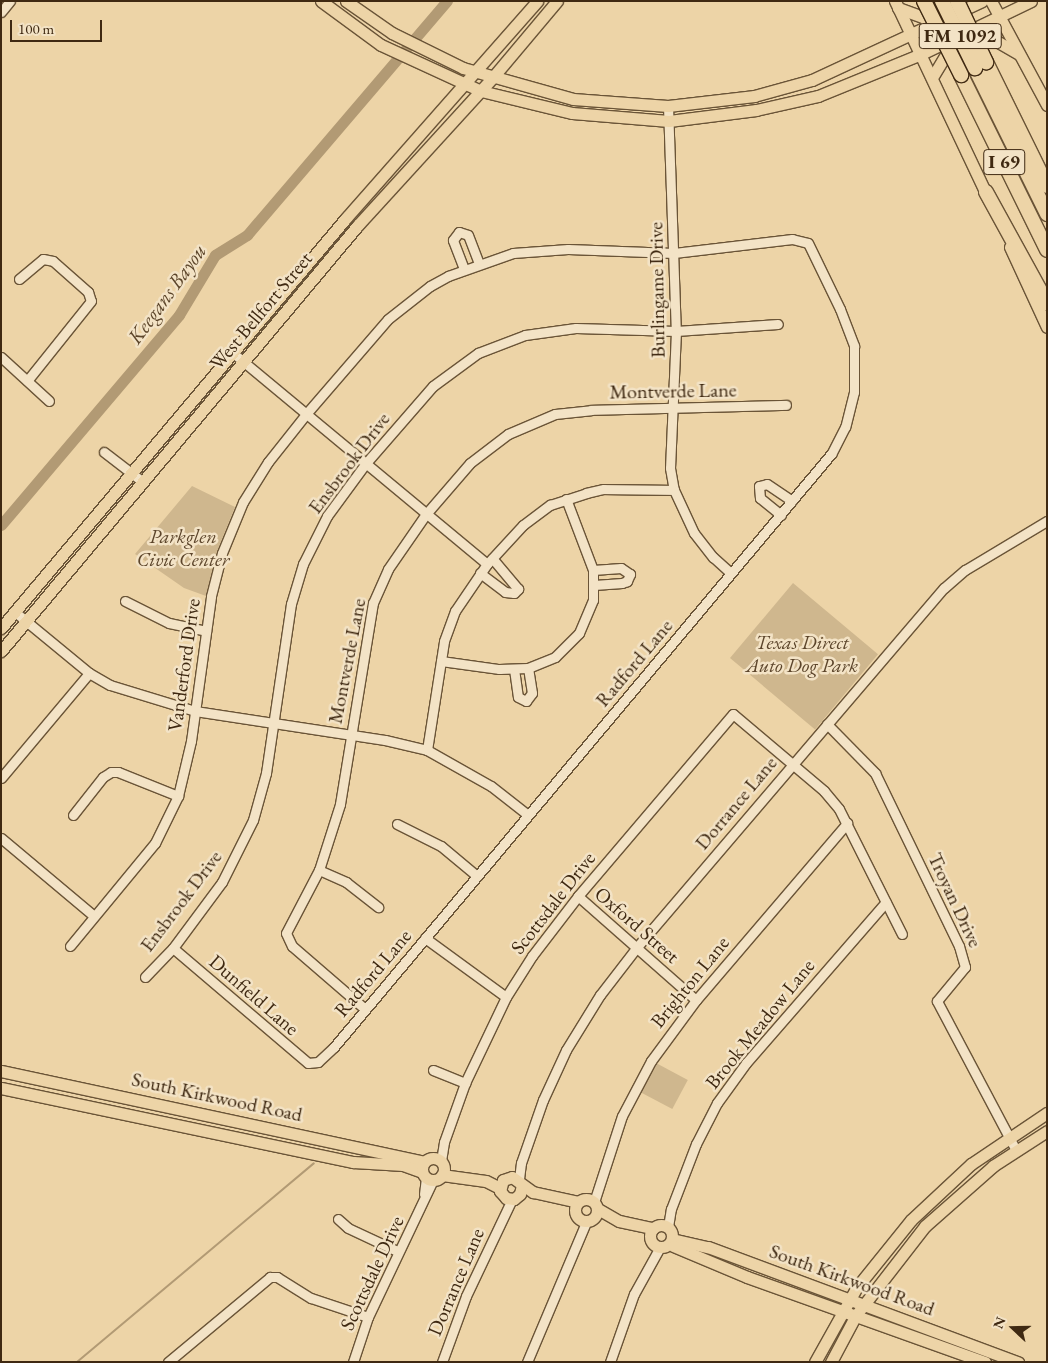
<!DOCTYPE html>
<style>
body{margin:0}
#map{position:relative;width:1048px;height:1363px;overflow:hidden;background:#edd4a7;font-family:"EB Garamond",serif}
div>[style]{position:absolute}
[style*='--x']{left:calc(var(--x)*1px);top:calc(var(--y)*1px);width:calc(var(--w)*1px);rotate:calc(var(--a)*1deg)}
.green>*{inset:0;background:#cfb78e;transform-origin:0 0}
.stream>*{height:2px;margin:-1px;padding:0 1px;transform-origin:1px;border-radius:1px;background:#b29a74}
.river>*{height:11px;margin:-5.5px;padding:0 5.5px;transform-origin:5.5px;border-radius:5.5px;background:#b29a74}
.roads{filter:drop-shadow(1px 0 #6a5437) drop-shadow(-1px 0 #6a5437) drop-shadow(0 1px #6a5437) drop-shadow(0 -1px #6a5437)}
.minor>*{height:9px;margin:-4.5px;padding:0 4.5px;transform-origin:4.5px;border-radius:4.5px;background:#f3e3c6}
.major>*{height:11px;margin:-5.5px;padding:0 5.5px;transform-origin:5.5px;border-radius:5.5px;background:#edd4a7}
.major>.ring{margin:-5.5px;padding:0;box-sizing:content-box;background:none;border:11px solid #edd4a7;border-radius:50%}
.highway>*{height:14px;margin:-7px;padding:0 7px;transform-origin:7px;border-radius:7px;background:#edd4a7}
.bridges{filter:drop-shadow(1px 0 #3f2912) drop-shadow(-1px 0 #3f2912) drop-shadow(0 1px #3f2912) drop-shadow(0 -1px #3f2912)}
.highway-bridge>*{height:14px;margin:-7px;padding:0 7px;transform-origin:7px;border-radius:7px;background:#edd4a7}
span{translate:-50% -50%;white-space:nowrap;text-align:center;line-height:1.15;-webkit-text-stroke:5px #f3e3c6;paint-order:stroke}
.shield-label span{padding:1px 4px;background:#f3e3c6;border:1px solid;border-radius:4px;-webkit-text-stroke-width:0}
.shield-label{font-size:19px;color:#3f2912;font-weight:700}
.street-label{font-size:20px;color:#3f2912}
.park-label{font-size:20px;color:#5c452b;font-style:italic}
.water-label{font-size:21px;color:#5c452a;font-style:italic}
.frame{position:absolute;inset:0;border:2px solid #3f2912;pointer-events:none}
.north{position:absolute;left:988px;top:1303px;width:50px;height:50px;-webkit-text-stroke:4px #f3e3c6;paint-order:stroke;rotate:291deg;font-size:14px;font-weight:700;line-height:20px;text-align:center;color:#3f2912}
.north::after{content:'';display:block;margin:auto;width:18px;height:22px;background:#3f2912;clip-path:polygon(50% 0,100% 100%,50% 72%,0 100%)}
.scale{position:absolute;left:10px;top:20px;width:92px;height:22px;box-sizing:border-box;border:2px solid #3f2912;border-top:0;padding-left:6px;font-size:15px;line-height:18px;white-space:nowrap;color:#3f2912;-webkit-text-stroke:4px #f3e3c6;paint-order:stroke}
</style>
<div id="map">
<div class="green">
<div style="clip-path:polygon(192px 486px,235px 507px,217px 551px,206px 596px,184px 588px,135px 554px)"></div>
<div style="left:793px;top:583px;width:111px;height:98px;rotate:40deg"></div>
<div style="left:656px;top:1063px;width:36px;height:33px;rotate:28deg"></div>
</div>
<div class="stream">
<div style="--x:77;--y:1362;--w:309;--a:-40"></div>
</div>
<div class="river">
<div style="--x:1;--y:525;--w:275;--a:-49.7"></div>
<div style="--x:179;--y:315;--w:70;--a:-59"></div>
<div style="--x:215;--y:255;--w:38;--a:-32"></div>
<div style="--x:247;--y:235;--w:308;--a:-49.5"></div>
</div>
<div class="roads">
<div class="minor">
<div style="--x:1;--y:12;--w:14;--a:-51"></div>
<div style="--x:668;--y:106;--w:225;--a:88"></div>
<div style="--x:676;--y:331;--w:137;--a:92.5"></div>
<div style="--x:670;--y:468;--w:22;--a:80"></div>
<div style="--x:674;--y:490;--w:47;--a:65.1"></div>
<div style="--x:694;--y:533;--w:31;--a:52"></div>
<div style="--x:713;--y:557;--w:24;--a:42"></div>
<div style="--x:464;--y:269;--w:31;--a:-111"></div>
<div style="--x:453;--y:240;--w:10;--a:-53"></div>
<div style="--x:459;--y:232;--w:9;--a:18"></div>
<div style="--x:468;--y:235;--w:30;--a:69"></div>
<div style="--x:19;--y:279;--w:31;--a:-40"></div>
<div style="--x:43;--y:259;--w:10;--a:11"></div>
<div style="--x:53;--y:261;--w:47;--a:41.5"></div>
<div style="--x:88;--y:292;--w:9;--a:72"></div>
<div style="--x:91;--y:301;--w:102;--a:128.7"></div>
<div style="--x:233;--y:353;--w:330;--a:39.7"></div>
<div style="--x:1;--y:357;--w:65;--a:42.5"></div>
<div style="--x:104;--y:452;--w:49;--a:37.6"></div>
<div style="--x:781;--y:515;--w:27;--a:-141"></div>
<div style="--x:760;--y:498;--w:12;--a:-95"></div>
<div style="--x:759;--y:486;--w:8;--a:-14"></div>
<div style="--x:767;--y:484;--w:30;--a:34"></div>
<div style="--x:593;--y:570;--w:28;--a:-4"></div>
<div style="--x:621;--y:568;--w:11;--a:34"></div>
<div style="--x:630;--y:574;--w:8;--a:113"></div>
<div style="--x:627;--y:581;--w:5;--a:158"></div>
<div style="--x:622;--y:583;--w:28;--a:176"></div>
<div style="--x:480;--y:573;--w:31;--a:37"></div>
<div style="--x:505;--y:592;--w:9;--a:6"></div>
<div style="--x:514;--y:593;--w:6;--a:-45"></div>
<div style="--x:518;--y:589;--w:40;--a:-130"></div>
<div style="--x:125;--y:601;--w:49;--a:26.6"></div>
<div style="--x:169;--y:623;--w:38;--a:12"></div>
<div style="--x:15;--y:612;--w:96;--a:39.5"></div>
<div style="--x:89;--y:673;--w:24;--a:30"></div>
<div style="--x:110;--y:685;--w:89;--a:17"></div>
<div style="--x:195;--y:711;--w:192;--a:8.7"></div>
<div style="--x:385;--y:740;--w:43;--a:13.4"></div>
<div style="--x:427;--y:750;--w:73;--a:29.4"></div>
<div style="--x:491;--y:786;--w:47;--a:38.1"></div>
<div style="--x:441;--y:661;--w:59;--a:7.9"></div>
<div style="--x:499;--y:669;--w:29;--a:-2"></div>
<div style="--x:528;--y:668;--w:29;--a:-22"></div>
<div style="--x:555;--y:657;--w:34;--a:-45"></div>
<div style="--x:579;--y:633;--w:36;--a:-67"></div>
<div style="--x:593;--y:600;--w:30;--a:-90"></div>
<div style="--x:593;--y:570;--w:76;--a:-110.8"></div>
<div style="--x:514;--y:669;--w:28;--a:82"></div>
<div style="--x:518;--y:697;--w:9;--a:27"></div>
<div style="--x:526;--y:701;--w:10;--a:-53"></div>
<div style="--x:532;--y:693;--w:25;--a:-99"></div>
<div style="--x:827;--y:724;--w:69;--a:45.6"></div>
<div style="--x:875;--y:773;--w:192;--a:64.1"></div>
<div style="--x:959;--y:946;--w:22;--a:74"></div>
<div style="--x:965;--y:967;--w:44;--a:129.5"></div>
<div style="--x:937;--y:1001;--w:169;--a:62.1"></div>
<div style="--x:427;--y:750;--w:110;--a:-81.1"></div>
<div style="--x:444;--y:641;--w:32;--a:-70"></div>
<div style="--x:455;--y:611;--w:57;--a:-55.8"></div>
<div style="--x:487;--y:564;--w:53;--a:-47.3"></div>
<div style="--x:523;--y:525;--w:34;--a:-37"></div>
<div style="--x:550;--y:505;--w:38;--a:-18"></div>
<div style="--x:586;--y:493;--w:18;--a:-13"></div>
<div style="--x:604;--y:489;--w:70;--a:0.8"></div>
<div style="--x:1;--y:778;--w:137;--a:-50"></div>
<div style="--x:73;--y:815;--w:48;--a:-51.7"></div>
<div style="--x:103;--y:777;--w:9;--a:-32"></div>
<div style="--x:111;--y:772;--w:7;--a:0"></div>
<div style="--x:118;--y:772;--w:65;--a:21.8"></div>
<div style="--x:397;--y:824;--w:49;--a:26.6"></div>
<div style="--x:441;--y:846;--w:47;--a:39.8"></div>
<div style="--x:1;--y:838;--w:121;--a:40"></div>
<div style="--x:319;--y:870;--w:30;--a:24"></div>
<div style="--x:346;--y:882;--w:41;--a:38"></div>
<div style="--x:578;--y:896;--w:157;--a:41.4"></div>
<div style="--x:425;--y:938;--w:100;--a:36.1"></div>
<div style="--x:70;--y:946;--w:134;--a:-50.5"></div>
<div style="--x:155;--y:843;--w:52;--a:-63.9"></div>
<div style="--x:178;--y:796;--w:57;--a:-76.7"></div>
<div style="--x:191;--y:741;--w:146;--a:-82.1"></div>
<div style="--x:211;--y:596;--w:44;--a:-75.7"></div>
<div style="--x:222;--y:553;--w:55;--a:-67.6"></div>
<div style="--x:243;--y:502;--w:47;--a:-58"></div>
<div style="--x:268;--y:462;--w:61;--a:-51.6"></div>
<div style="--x:306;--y:414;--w:125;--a:-49.2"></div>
<div style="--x:388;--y:319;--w:53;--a:-38.2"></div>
<div style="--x:430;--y:286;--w:21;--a:-29"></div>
<div style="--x:448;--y:276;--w:69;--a:-19.5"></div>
<div style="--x:513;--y:253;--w:55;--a:-4.2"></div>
<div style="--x:568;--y:249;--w:106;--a:2.2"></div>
<div style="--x:674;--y:253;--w:119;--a:-6.8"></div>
<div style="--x:792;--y:239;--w:16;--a:14"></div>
<div style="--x:808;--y:243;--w:73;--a:64.1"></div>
<div style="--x:840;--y:309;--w:40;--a:69"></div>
<div style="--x:854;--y:346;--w:46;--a:90"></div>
<div style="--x:854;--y:392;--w:36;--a:104"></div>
<div style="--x:845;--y:427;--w:30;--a:117"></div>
<div style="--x:831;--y:454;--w:774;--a:129.97"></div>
<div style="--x:334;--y:1047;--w:22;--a:137"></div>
<div style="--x:318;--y:1062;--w:10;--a:174"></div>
<div style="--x:308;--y:1063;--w:177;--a:-139.6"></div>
<div style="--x:145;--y:977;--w:40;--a:-46"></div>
<div style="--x:173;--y:948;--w:82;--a:-53.4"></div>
<div style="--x:222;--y:882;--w:69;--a:-63.4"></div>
<div style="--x:253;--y:820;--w:49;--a:-74.5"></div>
<div style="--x:266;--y:773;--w:171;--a:-81.6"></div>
<div style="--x:291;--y:604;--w:42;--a:-73.3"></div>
<div style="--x:303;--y:564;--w:54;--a:-63.4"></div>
<div style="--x:327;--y:516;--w:66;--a:-53.7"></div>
<div style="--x:366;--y:463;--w:102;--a:-49"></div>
<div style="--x:433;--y:386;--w:56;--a:-36.3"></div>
<div style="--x:478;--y:353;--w:50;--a:-21"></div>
<div style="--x:525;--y:335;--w:51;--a:-7.8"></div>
<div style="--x:576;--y:328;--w:100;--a:1.7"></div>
<div style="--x:676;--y:331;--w:102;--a:-3.9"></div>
<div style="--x:365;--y:1009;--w:96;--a:-139.2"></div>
<div style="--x:292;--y:946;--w:14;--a:-115"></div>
<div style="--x:286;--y:933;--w:71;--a:-62.4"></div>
<div style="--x:319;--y:870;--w:69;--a:-72.3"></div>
<div style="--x:340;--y:804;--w:204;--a:-80.7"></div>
<div style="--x:373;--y:603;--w:37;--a:-66"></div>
<div style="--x:388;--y:569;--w:67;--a:-55.4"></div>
<div style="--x:426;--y:514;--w:67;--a:-49.2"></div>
<div style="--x:470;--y:463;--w:48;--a:-37.3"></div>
<div style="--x:508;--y:434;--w:51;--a:-23.1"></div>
<div style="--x:555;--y:414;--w:36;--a:-6"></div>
<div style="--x:591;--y:410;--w:195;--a:-1.5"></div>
<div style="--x:433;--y:1070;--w:35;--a:22"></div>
<div style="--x:441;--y:1161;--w:19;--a:-81"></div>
<div style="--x:444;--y:1142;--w:63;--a:-70.4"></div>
<div style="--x:465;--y:1083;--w:95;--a:-64.5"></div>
<div style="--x:506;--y:997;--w:49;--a:-57.6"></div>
<div style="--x:532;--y:956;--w:76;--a:-52.5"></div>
<div style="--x:578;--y:896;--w:239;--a:-49.6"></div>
<div style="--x:733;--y:714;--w:119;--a:40.2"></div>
<div style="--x:824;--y:791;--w:23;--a:50"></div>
<div style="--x:839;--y:809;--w:140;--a:63.3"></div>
<div style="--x:519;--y:1179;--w:16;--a:-83"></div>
<div style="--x:521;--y:1163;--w:67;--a:-70.8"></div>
<div style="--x:543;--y:1100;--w:55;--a:-65.3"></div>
<div style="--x:566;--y:1050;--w:65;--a:-58.3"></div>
<div style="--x:600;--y:995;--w:61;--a:-52.4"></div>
<div style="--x:637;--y:947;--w:472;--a:-49.5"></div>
<div style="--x:944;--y:588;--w:28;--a:-41"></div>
<div style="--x:965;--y:570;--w:96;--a:-30.9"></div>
<div style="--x:424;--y:1194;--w:16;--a:-83"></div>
<div style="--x:594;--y:1202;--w:90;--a:-72"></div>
<div style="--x:622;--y:1116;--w:62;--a:-62.2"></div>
<div style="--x:651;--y:1061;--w:76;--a:-53.6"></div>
<div style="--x:696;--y:1000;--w:233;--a:-49.5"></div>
<div style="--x:338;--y:1219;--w:13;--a:42"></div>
<div style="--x:348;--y:1228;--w:54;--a:25.1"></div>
<div style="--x:668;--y:1227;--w:18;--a:-81"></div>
<div style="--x:671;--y:1209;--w:70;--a:-69"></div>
<div style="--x:696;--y:1144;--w:46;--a:-62.9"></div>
<div style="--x:717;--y:1103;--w:49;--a:-54.1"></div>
<div style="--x:746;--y:1063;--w:213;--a:-49"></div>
<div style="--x:168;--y:1362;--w:133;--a:-39.8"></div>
<div style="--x:270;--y:1277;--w:7;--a:0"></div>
<div style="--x:277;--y:1277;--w:40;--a:32"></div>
<div style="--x:311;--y:1298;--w:60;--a:18.4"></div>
<div style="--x:353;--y:1362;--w:47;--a:-71.6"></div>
<div style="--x:368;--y:1317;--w:152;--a:-64.6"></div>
<div style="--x:442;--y:1362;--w:70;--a:-70"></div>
<div style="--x:466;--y:1296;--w:107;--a:-64.6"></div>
<div style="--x:527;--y:1362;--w:152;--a:-67.1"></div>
<div style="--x:610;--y:1362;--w:72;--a:-70.6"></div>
<div style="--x:634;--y:1294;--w:54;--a:-61"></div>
</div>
<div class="major">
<div style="--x:321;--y:1;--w:74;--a:36.3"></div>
<div style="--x:381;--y:45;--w:110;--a:24.7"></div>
<div style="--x:481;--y:91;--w:94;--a:13.6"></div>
<div style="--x:572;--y:113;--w:97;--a:4.7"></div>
<div style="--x:669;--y:121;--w:88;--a:-7.2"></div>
<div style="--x:756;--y:110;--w:64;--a:-12.7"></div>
<div style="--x:818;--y:96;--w:111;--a:-22.2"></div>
<div style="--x:921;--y:54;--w:122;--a:-25.7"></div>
<div style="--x:346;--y:1;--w:56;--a:34.8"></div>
<div style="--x:392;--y:33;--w:79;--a:26.2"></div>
<div style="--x:463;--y:68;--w:114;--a:15.7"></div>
<div style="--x:573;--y:99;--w:95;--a:4.2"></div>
<div style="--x:668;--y:106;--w:87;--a:-6.6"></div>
<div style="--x:754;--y:96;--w:60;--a:-15.4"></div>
<div style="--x:812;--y:80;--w:187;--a:-24.9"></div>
<div style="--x:895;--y:1;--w:220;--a:64.7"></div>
<div style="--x:991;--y:1;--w:118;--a:61.7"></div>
<div style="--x:898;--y:8;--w:27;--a:20"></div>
<div style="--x:923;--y:17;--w:32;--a:-28"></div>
<div style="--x:933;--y:76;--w:27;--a:-59"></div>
<div style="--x:947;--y:53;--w:43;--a:-24.8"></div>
<div style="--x:986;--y:35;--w:38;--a:30"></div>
<div style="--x:1010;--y:247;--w:88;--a:65.2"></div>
<div style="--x:1;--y:628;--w:536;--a:-49.92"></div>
<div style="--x:346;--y:218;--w:289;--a:-48.6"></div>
<div style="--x:1;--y:651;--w:556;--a:-50.04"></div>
<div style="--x:358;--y:225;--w:200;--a:-47.6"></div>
<div style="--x:493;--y:77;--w:99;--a:-49.9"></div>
<div style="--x:1;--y:1071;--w:433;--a:12.1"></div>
<div style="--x:1;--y:1088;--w:360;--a:11.9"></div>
<div style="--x:353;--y:1162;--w:50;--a:3.4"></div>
<div style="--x:403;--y:1165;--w:20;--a:20"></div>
<div class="ring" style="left:422px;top:1158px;width:11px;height:11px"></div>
<div style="--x:442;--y:1175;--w:44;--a:7.8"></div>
<div style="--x:486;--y:1181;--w:16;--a:27"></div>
<div style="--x:522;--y:1185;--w:9;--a:103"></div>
<div style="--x:520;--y:1194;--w:8;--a:140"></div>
<div style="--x:514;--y:1199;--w:8;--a:-173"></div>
<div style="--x:506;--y:1198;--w:9;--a:-131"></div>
<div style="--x:500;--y:1191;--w:11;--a:-75"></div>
<div style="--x:503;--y:1180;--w:9;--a:-18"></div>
<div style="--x:512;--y:1177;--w:26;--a:36"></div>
<div style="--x:533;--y:1192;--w:46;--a:12.5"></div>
<div class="ring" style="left:575px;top:1199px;width:11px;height:11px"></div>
<div style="--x:598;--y:1209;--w:24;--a:30"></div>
<div style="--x:619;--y:1221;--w:35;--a:12"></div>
<div class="ring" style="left:650px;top:1225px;width:11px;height:11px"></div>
<div style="--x:672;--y:1239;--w:37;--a:13"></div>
<div style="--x:708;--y:1247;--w:331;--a:20.4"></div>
<div style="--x:673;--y:1246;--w:80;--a:22.7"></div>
<div style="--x:747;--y:1277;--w:253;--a:19.7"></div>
<div style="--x:815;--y:1362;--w:86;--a:-60.8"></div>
<div style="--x:857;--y:1287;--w:86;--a:-51.1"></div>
<div style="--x:911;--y:1220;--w:82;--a:-43"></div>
<div style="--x:971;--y:1164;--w:92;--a:-33.9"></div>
<div style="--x:831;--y:1362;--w:53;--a:-62"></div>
<div style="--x:856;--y:1315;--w:113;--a:-52.2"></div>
<div style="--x:925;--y:1226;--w:91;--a:-41.4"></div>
<div style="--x:993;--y:1166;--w:64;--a:-32.9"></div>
</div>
<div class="highway">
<div style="--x:986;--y:62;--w:138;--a:63.8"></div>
<div style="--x:975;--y:68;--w:163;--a:63.7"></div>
<div style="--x:961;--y:75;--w:195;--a:63.8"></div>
<div style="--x:986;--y:192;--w:127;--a:61.2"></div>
</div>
</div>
<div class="bridges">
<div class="highway-bridge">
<div style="--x:924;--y:1;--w:83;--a:63.4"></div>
<div style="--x:942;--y:1;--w:75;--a:63.8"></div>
<div style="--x:957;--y:1;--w:68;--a:64.6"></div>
</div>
</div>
<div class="shield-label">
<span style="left:960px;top:36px">FM 1092</span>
<span style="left:1004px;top:162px">I 69</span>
</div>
<div class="street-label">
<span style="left:657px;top:290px;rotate:-91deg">Burlingame Drive</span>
<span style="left:261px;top:311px;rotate:-50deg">West Bellfort Street</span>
<span style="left:673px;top:391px;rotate:-1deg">Montverde Lane</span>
<span style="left:349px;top:463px;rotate:-53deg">Ensbrook Drive</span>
<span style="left:347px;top:661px;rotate:-79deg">Montverde Lane</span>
<span style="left:634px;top:663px;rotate:-50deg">Radford Lane</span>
<span style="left:184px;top:665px;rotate:-82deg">Vanderford Drive</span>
<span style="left:736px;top:803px;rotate:-50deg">Dorrance Lane</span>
<span style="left:955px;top:900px;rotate:65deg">Troyan Drive</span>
<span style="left:181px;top:901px;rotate:-53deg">Ensbrook Drive</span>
<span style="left:553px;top:903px;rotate:-52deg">Scottsdale Drive</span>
<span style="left:637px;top:925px;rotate:41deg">Oxford Street</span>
<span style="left:373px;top:973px;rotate:-50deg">Radford Lane</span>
<span style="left:690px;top:982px;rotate:-51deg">Brighton Lane</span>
<span style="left:254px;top:995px;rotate:41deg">Dunfield Lane</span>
<span style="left:760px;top:1024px;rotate:-51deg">Brook Meadow Lane</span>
<span style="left:217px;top:1097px;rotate:12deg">South Kirkwood Road</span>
<span style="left:372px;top:1273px;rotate:-65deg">Scottsdale Drive</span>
<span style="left:852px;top:1280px;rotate:20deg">South Kirkwood Road</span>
<span style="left:456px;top:1282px;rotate:-67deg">Dorrance Lane</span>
</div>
<div class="park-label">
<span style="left:183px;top:548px">Parkglen<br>Civic Center</span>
<span style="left:802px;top:654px">Texas Direct<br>Auto Dog Park</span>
</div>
<div class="water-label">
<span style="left:167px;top:294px;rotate:-54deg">Keegans Bayou</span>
</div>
<div class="frame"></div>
<div class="north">N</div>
<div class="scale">100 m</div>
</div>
